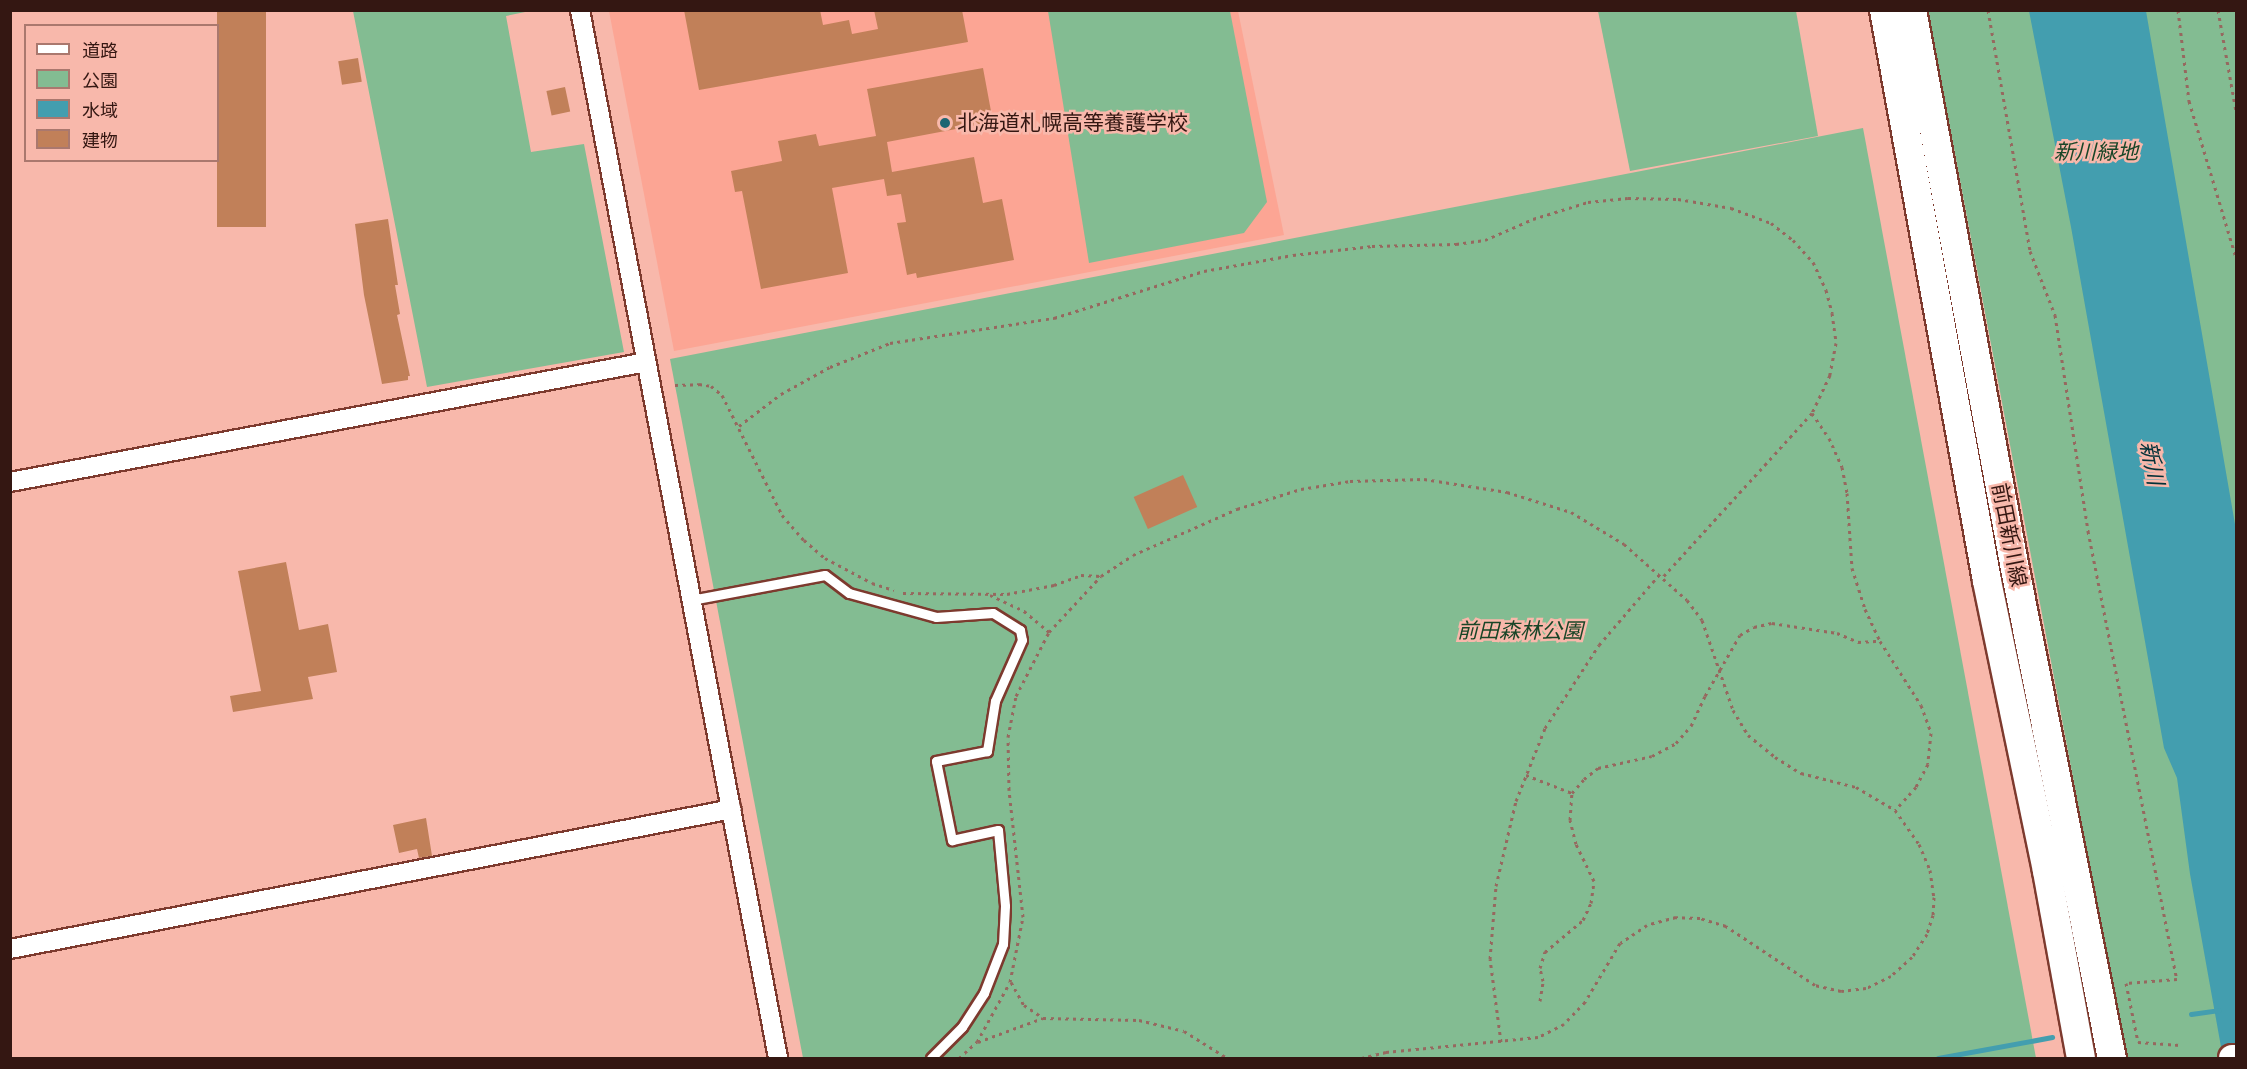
<!DOCTYPE html>
<meta charset="utf-8">
<style>
body{margin:0}
#map{position:relative;width:2247px;height:1069px;overflow:hidden;background:#f8b8ab;font-family:"Times New Roman","Noto Sans JP",serif}
div>[style]{position:absolute}
[style*='--x']{left:calc(var(--x)*1px);top:calc(var(--y)*1px);width:calc(var(--w)*1px);rotate:calc(var(--a)*1deg)}
.built>*{inset:0;background:#fca594}
.green>*{inset:0;background:#83bc92}
.water>*{inset:0;background:#439eaf}
.stream>*{height:5px;margin:-2.5px;padding:0 2.5px;transform-origin:2.5px;border-radius:2.5px;background:#439eaf}
.building>*{inset:0;background:#c18059;transform-origin:0 0}
.path>*{height:3px;margin-top:-1.5px;transform-origin:0;background:repeating-linear-gradient(90deg,#96685f 0 3px,transparent 0 7.5px)}
.roads{filter:drop-shadow(2px 0 #7d3a2e) drop-shadow(-2px 0 #7d3a2e) drop-shadow(0 2px #7d3a2e) drop-shadow(0 -2px #7d3a2e)}
.lane>*{height:9px;margin:-4.5px;padding:0 4.5px;transform-origin:4.5px;border-radius:4.5px;background:#fff}
.street>*{height:18px;margin:-9px;padding:0 9px;transform-origin:9px;border-radius:9px;background:#fff}
.secondary>*{height:26px;margin:-13px;padding:0 13px;transform-origin:13px;border-radius:13px;background:#fff}
.primary>*{height:28px;margin:-14px;padding:0 14px;transform-origin:14px;border-radius:14px;background:#fff}
.dots>*{width:16px;height:16px;translate:-50% -50%;box-sizing:border-box;border:3px solid #f8b8ab;border-radius:50%}
span{translate:-50% -50%;white-space:nowrap;text-align:center;line-height:1.15;-webkit-text-stroke:5px #f8b8ab;paint-order:stroke}
.poi-label{font-size:21px;color:#341712}
.left{translate:0 -50%;text-align:left}
.park-label{font-size:21px;color:#184527;font-style:italic}
.street-label{font-size:21px;color:#341712}
.water-label{font-size:22px;color:#033138;font-style:italic}
.frame{position:absolute;inset:0;border:12px solid #341712;pointer-events:none}
.legend{position:absolute;left:24px;top:24px;width:195px;height:138px;box-sizing:border-box;background:#f8b8ab;border:2px solid #aa786e;margin:0;padding:8px 10px;list-style:none;font-size:18px;color:#341712}
.legend li{display:flex;align-items:center;gap:12px;height:30px}
.legend b{width:30px;border:2px solid #aa786e}
</style>
<div id="map">
<div class="built">
<div style="clip-path:polygon(609px 11px,1238px 11px,1284px 235px,674px 351px)"></div>
</div>
<div class="green">
<div style="clip-path:polygon(353px 11px,530px 11px,506px 16px,531px 152px,584px 144px,624px 352px,427px 387px)"></div>
<div style="clip-path:polygon(1048px 11px,1230px 11px,1267px 202px,1244px 233px,1089px 263px)"></div>
<div style="clip-path:polygon(1598px 11px,1796px 11px,1818px 136px,1630px 171px)"></div>
<div style="clip-path:polygon(1928px 11px,2236px 11px,2236px 1058px,2126px 1058px)"></div>
<div style="clip-path:polygon(1863px 128px,2036px 1058px,803px 1058px,670px 359px)"></div>
</div>
<div class="water">
<div style="clip-path:polygon(2029px 11px,2146px 11px,2236px 530px,2236px 1058px,2223px 1058px,2190px 874px,2177px 778px,2164px 748px,2071px 227px)"></div>
</div>
<div class="stream">
<div style="--x:2191;--y:1014;--w:28;--a:-8"></div>
<div style="--x:1938;--y:1058;--w:116;--a:-10.4"></div>
</div>
<div class="building">
<div style="left:217px;top:10px;width:49px;height:217px"></div>
<div style="clip-path:polygon(684px 10px,820px 10px,823px 25px,849px 20px,852px 34px,878px 29px,874px 10px,962px 10px,968px 42px,699px 90px)"></div>
<div style="left:358px;top:58px;width:24px;height:20px;rotate:81deg"></div>
<div style="clip-path:polygon(983px 68px,993px 122px,887px 142px,892px 172px,974px 157px,983px 203px,1002px 199px,1014px 260px,917px 278px,916px 273px,907px 275px,897px 223px,906px 222px,901px 194px,887px 196px,884px 179px,832px 188px,848px 273px,761px 289px,742px 191px,735px 192px,731px 171px,782px 161px,778px 141px,816px 134px,819px 146px,876px 136px,867px 89px)"></div>
<div style="left:565px;top:87px;width:25px;height:19px;rotate:78deg"></div>
<div style="clip-path:polygon(388px 219px,398px 285px,395px 285px,400px 314px,397px 315px,410px 376px,408px 376px,408px 380px,382px 384px,364px 295px,355px 224px)"></div>
<div style="left:1183px;top:475px;width:35px;height:54px;rotate:66deg"></div>
<div style="clip-path:polygon(286px 562px,299px 630px,328px 624px,337px 672px,308px 677px,313px 699px,233px 712px,230px 696px,261px 691px,238px 571px)"></div>
<div style="clip-path:polygon(426px 818px,432px 856px,419px 858px,417px 849px,399px 853px,393px 825px)"></div>
</div>
<div class="path">
<div style="--x:1988;--y:10;--w:245;--a:80.1"></div>
<div style="--x:2030;--y:251;--w:69;--a:68.7"></div>
<div style="--x:2055;--y:315;--w:219;--a:81.3"></div>
<div style="--x:2088;--y:531;--w:457;--a:78.8"></div>
<div style="--x:2177;--y:979;--w:51;--a:175.5"></div>
<div style="--x:2126;--y:983;--w:60;--a:78.5"></div>
<div style="--x:2138;--y:1042;--w:42;--a:4.1"></div>
<div style="--x:2178;--y:10;--w:92;--a:83.1"></div>
<div style="--x:2189;--y:101;--w:164;--a:73.3"></div>
<div style="--x:2218;--y:10;--w:103;--a:79.9"></div>
<div style="--x:675;--y:385;--w:24;--a:-2"></div>
<div style="--x:699;--y:384;--w:12;--a:9"></div>
<div style="--x:711;--y:386;--w:14;--a:39"></div>
<div style="--x:722;--y:395;--w:134;--a:63.4"></div>
<div style="--x:782;--y:515;--w:33;--a:49"></div>
<div style="--x:804;--y:540;--w:28;--a:41"></div>
<div style="--x:825;--y:558;--w:53;--a:28"></div>
<div style="--x:872;--y:583;--w:23;--a:18"></div>
<div style="--x:1812;--y:413;--w:30;--a:56"></div>
<div style="--x:1829;--y:438;--w:32;--a:66"></div>
<div style="--x:1842;--y:467;--w:26;--a:79"></div>
<div style="--x:1847;--y:493;--w:75;--a:86.2"></div>
<div style="--x:1852;--y:568;--w:43;--a:72.4"></div>
<div style="--x:1865;--y:609;--w:35;--a:65"></div>
<div style="--x:1880;--y:641;--w:76;--a:57.4"></div>
<div style="--x:1921;--y:705;--w:30;--a:70"></div>
<div style="--x:1931;--y:733;--w:31;--a:96"></div>
<div style="--x:1928;--y:764;--w:26;--a:118"></div>
<div style="--x:1916;--y:787;--w:31;--a:132"></div>
<div style="--x:739;--y:426;--w:53;--a:-37.3"></div>
<div style="--x:781;--y:394;--w:56;--a:-28.9"></div>
<div style="--x:830;--y:367;--w:65;--a:-21.8"></div>
<div style="--x:890;--y:343;--w:166;--a:-8.7"></div>
<div style="--x:1054;--y:318;--w:157;--a:-17.4"></div>
<div style="--x:1204;--y:271;--w:90;--a:-10.2"></div>
<div style="--x:1293;--y:255;--w:80;--a:-6.5"></div>
<div style="--x:1372;--y:246;--w:84;--a:-1.4"></div>
<div style="--x:1456;--y:244;--w:29;--a:-8"></div>
<div style="--x:1485;--y:240;--w:52;--a:-23.6"></div>
<div style="--x:1533;--y:219;--w:58;--a:-17.2"></div>
<div style="--x:1588;--y:202;--w:40;--a:-5.7"></div>
<div style="--x:1628;--y:198;--w:50;--a:1.1"></div>
<div style="--x:1678;--y:199;--w:54;--a:9.6"></div>
<div style="--x:1731;--y:208;--w:43;--a:20.6"></div>
<div style="--x:1771;--y:223;--w:28;--a:38"></div>
<div style="--x:1793;--y:240;--w:30;--a:48"></div>
<div style="--x:1813;--y:262;--w:31;--a:65"></div>
<div style="--x:1826;--y:290;--w:24;--a:75"></div>
<div style="--x:1832;--y:313;--w:30;--a:82"></div>
<div style="--x:1836;--y:343;--w:33;--a:101"></div>
<div style="--x:1830;--y:375;--w:42;--a:115.3"></div>
<div style="--x:1812;--y:413;--w:222;--a:132.3"></div>
<div style="--x:903;--y:593;--w:104;--a:0.6"></div>
<div style="--x:1007;--y:594;--w:48;--a:-10.8"></div>
<div style="--x:1054;--y:585;--w:29;--a:-20"></div>
<div style="--x:1081;--y:575;--w:20;--a:3"></div>
<div style="--x:990;--y:595;--w:38;--a:25"></div>
<div style="--x:1024;--y:611;--w:33;--a:40"></div>
<div style="--x:1526;--y:775;--w:49;--a:21.4"></div>
<div style="--x:1011;--y:982;--w:26;--a:61"></div>
<div style="--x:1024;--y:1005;--w:23;--a:34"></div>
<div style="--x:1540;--y:1001;--w:20;--a:-81"></div>
<div style="--x:1543;--y:981;--w:13;--a:-103"></div>
<div style="--x:1540;--y:968;--w:17;--a:-73"></div>
<div style="--x:1545;--y:952;--w:50;--a:-40.1"></div>
<div style="--x:1583;--y:920;--w:19;--a:-65"></div>
<div style="--x:1591;--y:903;--w:22;--a:-82"></div>
<div style="--x:1594;--y:881;--w:41;--a:-115.9"></div>
<div style="--x:1576;--y:844;--w:25;--a:-104"></div>
<div style="--x:1570;--y:820;--w:27;--a:-86"></div>
<div style="--x:1572;--y:793;--w:18;--a:-49"></div>
<div style="--x:1584;--y:779;--w:18;--a:-38"></div>
<div style="--x:1598;--y:768;--w:55;--a:-12.5"></div>
<div style="--x:1652;--y:756;--w:27;--a:-28"></div>
<div style="--x:1676;--y:743;--w:23;--a:-49"></div>
<div style="--x:1691;--y:726;--w:33;--a:-65"></div>
<div style="--x:1705;--y:696;--w:70;--a:-60.2"></div>
<div style="--x:1740;--y:635;--w:16;--a:-30"></div>
<div style="--x:1754;--y:627;--w:18;--a:-13"></div>
<div style="--x:1772;--y:623;--w:66;--a:8.7"></div>
<div style="--x:1837;--y:633;--w:23;--a:23"></div>
<div style="--x:1858;--y:642;--w:22;--a:-3"></div>
<div style="--x:978;--y:1042;--w:69;--a:-20.3"></div>
<div style="--x:1043;--y:1018;--w:96;--a:1.2"></div>
<div style="--x:1139;--y:1020;--w:46;--a:13.7"></div>
<div style="--x:1184;--y:1031;--w:51;--a:32.1"></div>
<div style="--x:1501;--y:1042;--w:84;--a:-97.5"></div>
<div style="--x:1490;--y:959;--w:73;--a:-85.3"></div>
<div style="--x:1496;--y:886;--w:87;--a:-76.8"></div>
<div style="--x:1516;--y:801;--w:79;--a:-68.3"></div>
<div style="--x:1545;--y:728;--w:99;--a:-57"></div>
<div style="--x:1599;--y:645;--w:92;--a:-49.4"></div>
<div style="--x:959;--y:1058;--w:24;--a:-42"></div>
<div style="--x:977;--y:1042;--w:68;--a:-61.2"></div>
<div style="--x:1010;--y:982;--w:66;--a:-78.7"></div>
<div style="--x:1023;--y:917;--w:128;--a:-96.3"></div>
<div style="--x:1009;--y:790;--w:53;--a:-91.1"></div>
<div style="--x:1008;--y:737;--w:42;--a:-79"></div>
<div style="--x:1016;--y:696;--w:72;--a:-62.7"></div>
<div style="--x:1049;--y:632;--w:76;--a:-47.1"></div>
<div style="--x:1101;--y:576;--w:38;--a:-33"></div>
<div style="--x:1133;--y:555;--w:114;--a:-23.9"></div>
<div style="--x:1237;--y:509;--w:67;--a:-17.4"></div>
<div style="--x:1301;--y:489;--w:50;--a:-9.3"></div>
<div style="--x:1350;--y:481;--w:74;--a:-1.5"></div>
<div style="--x:1424;--y:479;--w:84;--a:8.9"></div>
<div style="--x:1507;--y:492;--w:67;--a:17.4"></div>
<div style="--x:1571;--y:512;--w:62;--a:31.1"></div>
<div style="--x:1624;--y:544;--w:84;--a:41.6"></div>
<div style="--x:1687;--y:600;--w:25;--a:53"></div>
<div style="--x:1702;--y:620;--w:95;--a:71"></div>
<div style="--x:1733;--y:710;--w:29;--a:59"></div>
<div style="--x:1748;--y:735;--w:35;--a:39"></div>
<div style="--x:1775;--y:757;--w:31;--a:32"></div>
<div style="--x:1801;--y:773;--w:57;--a:14.3"></div>
<div style="--x:1856;--y:787;--w:45;--a:30.5"></div>
<div style="--x:1895;--y:810;--w:42;--a:54.8"></div>
<div style="--x:1919;--y:844;--w:28;--a:67"></div>
<div style="--x:1930;--y:870;--w:27;--a:82"></div>
<div style="--x:1934;--y:897;--w:18;--a:93"></div>
<div style="--x:1933;--y:915;--w:20;--a:108"></div>
<div style="--x:1927;--y:934;--w:27;--a:123"></div>
<div style="--x:1912;--y:957;--w:28;--a:138"></div>
<div style="--x:1891;--y:976;--w:28;--a:154"></div>
<div style="--x:1866;--y:988;--w:25;--a:173"></div>
<div style="--x:1841;--y:991;--w:27;--a:-167"></div>
<div style="--x:1815;--y:985;--w:107;--a:-146.5"></div>
<div style="--x:1726;--y:926;--w:27;--a:-163"></div>
<div style="--x:1700;--y:918;--w:24;--a:-178"></div>
<div style="--x:1676;--y:917;--w:30;--a:165"></div>
<div style="--x:1647;--y:925;--w:32;--a:146"></div>
<div style="--x:1620;--y:943;--w:69;--a:120.7"></div>
<div style="--x:1585;--y:1002;--w:30;--a:134"></div>
<div style="--x:1564;--y:1024;--w:29;--a:153"></div>
<div style="--x:1538;--y:1037;--w:153;--a:174.4"></div>
<div style="--x:1386;--y:1052;--w:25;--a:166"></div>
</div>
<div class="roads">
<div class="lane">
<div style="--x:691;--y:600;--w:136;--a:-10.6"></div>
<div style="--x:825;--y:575;--w:30;--a:37"></div>
<div style="--x:849;--y:593;--w:90;--a:15.4"></div>
<div style="--x:936;--y:617;--w:57;--a:-4"></div>
<div style="--x:993;--y:613;--w:32;--a:32"></div>
<div style="--x:1020;--y:630;--w:10;--a:79"></div>
<div style="--x:1022;--y:640;--w:67;--a:113.9"></div>
<div style="--x:995;--y:701;--w:51;--a:99.1"></div>
<div style="--x:987;--y:751;--w:52;--a:168.9"></div>
<div style="--x:936;--y:761;--w:81;--a:78.6"></div>
<div style="--x:952;--y:840;--w:47;--a:-12.3"></div>
<div style="--x:998;--y:830;--w:76;--a:84.7"></div>
<div style="--x:1005;--y:906;--w:38;--a:93"></div>
<div style="--x:1003;--y:944;--w:53;--a:111.2"></div>
<div style="--x:984;--y:993;--w:40;--a:122.9"></div>
<div style="--x:962;--y:1027;--w:44;--a:135"></div>
</div>
<div class="street">
<div style="--x:580;--y:10;--w:1067;--a:79.3"></div>
<div style="--x:10;--y:482;--w:647;--a:-10.68"></div>
<div style="--x:10;--y:949;--w:735;--a:-10.97"></div>
</div>
<div class="secondary">
<div style="--x:2232;--y:1058;--w:4;--a:0"></div>
</div>
<div class="primary">
<div style="--x:1884;--y:10;--w:580;--a:79.77"></div>
<div style="--x:1987;--y:581;--w:296;--a:78.3"></div>
<div style="--x:2047;--y:871;--w:190;--a:79.7"></div>
<div style="--x:1912;--y:10;--w:568;--a:79.56"></div>
<div style="--x:2015;--y:569;--w:499;--a:78.8"></div>
</div>
</div>
<div class="dots">
<div style="left:945px;top:123px;background:#1d6673"></div>
</div>
<div class="poi-label">
<span class="left" style="left:957px;top:123px">北海道札幌高等養護学校</span>
</div>
<div class="park-label">
<span style="left:2096px;top:152px">新川緑地</span>
<span style="left:1520px;top:631px">前田森林公園</span>
</div>
<div class="street-label">
<span style="left:2009px;top:535px;rotate:79deg">前田新川線</span>
</div>
<div class="water-label">
<span style="left:2152px;top:463px;rotate:79deg">新川</span>
</div>
<div class="frame"></div>
<ul class="legend">
<li><b style="height:8px;background:#fff"></b>道路</li>
<li><b style="height:16px;background:#83bc92"></b>公園</li>
<li><b style="height:16px;background:#439eaf"></b>水域</li>
<li><b style="height:16px;background:#c18059"></b>建物</li>
</ul>
</div>
